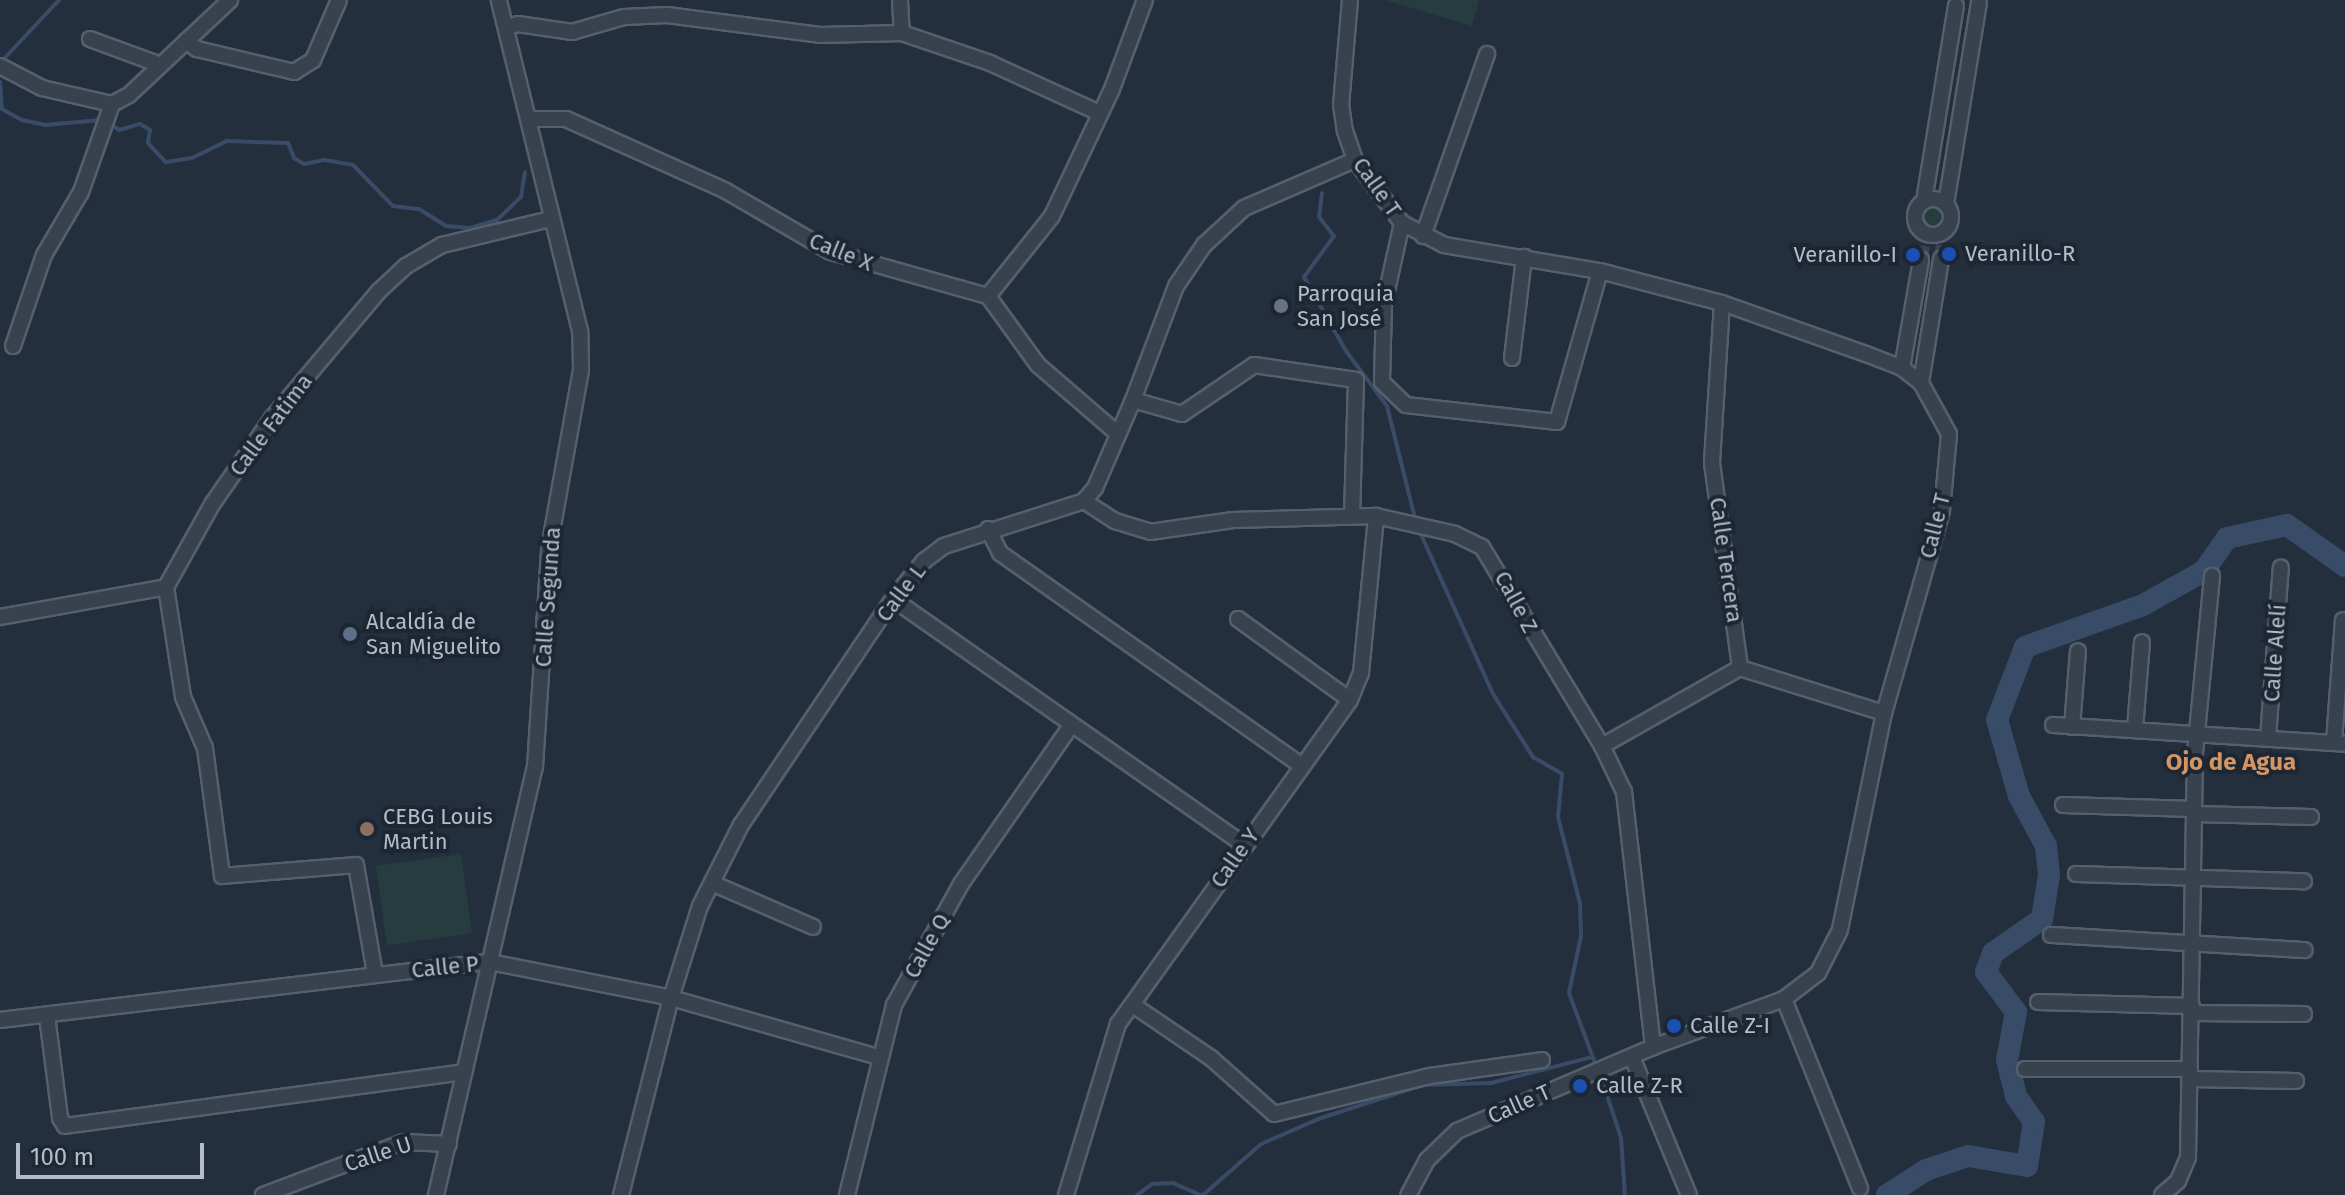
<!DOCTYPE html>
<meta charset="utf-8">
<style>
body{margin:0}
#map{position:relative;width:2345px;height:1195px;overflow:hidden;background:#242f3e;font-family:"Fira Sans",sans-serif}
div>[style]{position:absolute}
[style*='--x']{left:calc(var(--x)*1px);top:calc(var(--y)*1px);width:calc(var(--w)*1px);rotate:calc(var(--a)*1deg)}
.green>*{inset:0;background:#263c3f;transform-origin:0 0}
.round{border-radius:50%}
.stream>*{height:4px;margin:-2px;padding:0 2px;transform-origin:2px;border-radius:2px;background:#394c67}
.river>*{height:22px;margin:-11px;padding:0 11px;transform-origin:11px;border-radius:11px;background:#394c67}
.minor-tunnel>*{height:14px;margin-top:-7px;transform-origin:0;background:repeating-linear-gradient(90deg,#3a4453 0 14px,transparent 0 21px)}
.roads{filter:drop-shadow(2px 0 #565f6c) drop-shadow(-2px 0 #565f6c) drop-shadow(0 2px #565f6c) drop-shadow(0 -2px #565f6c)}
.minor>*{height:14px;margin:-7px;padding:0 7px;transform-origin:7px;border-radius:7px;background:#38414e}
.minor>.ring{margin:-7px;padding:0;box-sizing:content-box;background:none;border:14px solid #38414e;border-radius:50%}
.dots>*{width:22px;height:22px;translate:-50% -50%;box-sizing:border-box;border:4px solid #1d2633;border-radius:50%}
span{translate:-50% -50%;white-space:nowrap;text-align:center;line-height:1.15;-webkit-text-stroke:8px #1d2633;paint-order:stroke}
.street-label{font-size:22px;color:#b4bcc9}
.poi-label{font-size:22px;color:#b4bcc9}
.left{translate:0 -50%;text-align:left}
.right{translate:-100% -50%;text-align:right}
.neighbourhood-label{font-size:24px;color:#d59563;font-weight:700}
.scale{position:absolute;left:16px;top:1143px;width:188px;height:36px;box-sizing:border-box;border:4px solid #b4bcc9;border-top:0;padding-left:10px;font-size:24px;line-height:28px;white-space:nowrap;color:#b4bcc9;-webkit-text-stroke:6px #1d2633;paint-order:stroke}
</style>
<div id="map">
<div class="green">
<div style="clip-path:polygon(1385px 0,1479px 0,1472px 26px)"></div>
<div class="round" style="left:1919px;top:203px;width:28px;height:28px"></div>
<div style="left:461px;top:854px;width:80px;height:86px;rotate:82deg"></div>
</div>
<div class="stream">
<div style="--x:1;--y:62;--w:85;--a:-46.9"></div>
<div style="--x:0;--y:82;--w:27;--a:86"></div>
<div style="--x:2;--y:109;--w:23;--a:29"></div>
<div style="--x:22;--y:120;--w:24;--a:12"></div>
<div style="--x:45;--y:125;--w:56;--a:-5.1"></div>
<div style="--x:109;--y:123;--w:12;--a:35"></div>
<div style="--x:119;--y:130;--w:22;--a:-16"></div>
<div style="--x:140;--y:124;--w:12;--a:31"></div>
<div style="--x:150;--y:130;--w:13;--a:99"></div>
<div style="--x:148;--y:143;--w:26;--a:47"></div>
<div style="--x:166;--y:162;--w:26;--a:-9"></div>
<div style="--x:192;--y:158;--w:39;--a:-26"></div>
<div style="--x:227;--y:141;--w:61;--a:1.9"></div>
<div style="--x:288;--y:143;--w:16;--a:68"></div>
<div style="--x:294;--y:158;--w:12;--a:31"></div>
<div style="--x:304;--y:164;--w:21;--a:-11"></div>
<div style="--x:325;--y:160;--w:28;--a:10"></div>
<div style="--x:353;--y:165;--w:57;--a:45.7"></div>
<div style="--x:393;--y:206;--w:26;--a:7"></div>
<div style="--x:419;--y:209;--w:32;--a:32"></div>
<div style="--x:446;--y:226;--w:24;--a:5"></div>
<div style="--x:470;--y:228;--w:28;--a:-17"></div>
<div style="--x:497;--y:220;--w:33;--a:-44"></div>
<div style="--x:521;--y:197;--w:25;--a:-81"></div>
<div style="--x:1322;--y:193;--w:24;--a:97"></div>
<div style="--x:1319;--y:217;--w:24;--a:52"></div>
<div style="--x:1334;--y:236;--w:51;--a:126.2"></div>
<div style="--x:1304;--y:277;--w:85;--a:60.4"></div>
<div style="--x:1346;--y:351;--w:69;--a:53.3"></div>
<div style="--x:1387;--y:406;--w:120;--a:76"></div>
<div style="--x:1419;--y:530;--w:180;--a:65.7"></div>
<div style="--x:1493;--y:694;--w:75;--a:57.6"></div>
<div style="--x:1533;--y:757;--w:34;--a:30"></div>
<div style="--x:1562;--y:774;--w:43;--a:95.3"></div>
<div style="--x:1558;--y:817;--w:89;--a:75.7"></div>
<div style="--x:1580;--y:903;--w:33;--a:88"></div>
<div style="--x:1581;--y:936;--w:58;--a:101.9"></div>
<div style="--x:1569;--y:993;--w:78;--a:69.7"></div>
<div style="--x:1600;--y:1074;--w:67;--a:71.8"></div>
<div style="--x:1621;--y:1138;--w:57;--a:86"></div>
<div style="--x:1137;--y:1195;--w:19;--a:-36"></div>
<div style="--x:1152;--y:1184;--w:21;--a:-3"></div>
<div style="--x:1173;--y:1183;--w:30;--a:24"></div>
<div style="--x:1203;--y:1195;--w:77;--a:-41.3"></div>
<div style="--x:1261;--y:1144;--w:65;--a:-23.4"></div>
<div style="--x:1321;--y:1118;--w:107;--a:-17.9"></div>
<div style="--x:1423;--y:1085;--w:68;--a:-1.7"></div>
<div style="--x:1491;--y:1083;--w:104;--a:-14.4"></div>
</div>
<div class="river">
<div style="--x:1887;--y:1195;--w:46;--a:-32.7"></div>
<div style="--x:1926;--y:1170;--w:44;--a:-18.4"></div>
<div style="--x:1968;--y:1156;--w:60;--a:9.6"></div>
<div style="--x:2027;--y:1166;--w:45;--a:-81"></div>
<div style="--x:2034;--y:1122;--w:32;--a:-125"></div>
<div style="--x:2016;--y:1096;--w:37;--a:-104"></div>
<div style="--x:2007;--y:1060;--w:49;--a:-79.4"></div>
<div style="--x:2016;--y:1012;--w:50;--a:-126.9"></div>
<div style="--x:1986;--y:972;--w:20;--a:-70"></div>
<div style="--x:1993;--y:953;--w:60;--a:-34.8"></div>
<div style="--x:2042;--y:919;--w:45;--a:-81"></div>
<div style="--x:2049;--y:875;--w:29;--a:-96"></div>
<div style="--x:2046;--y:846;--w:57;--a:-118.4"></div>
<div style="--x:2019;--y:796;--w:79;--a:-106.1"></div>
<div style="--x:1997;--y:720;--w:78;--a:-69"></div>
<div style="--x:2025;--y:647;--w:125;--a:-19.6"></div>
<div style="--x:2143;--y:605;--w:70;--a:-29.1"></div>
<div style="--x:2204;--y:571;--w:40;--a:-55.1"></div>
<div style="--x:2227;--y:538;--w:61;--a:-12.2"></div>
<div style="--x:2287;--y:525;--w:71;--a:35.3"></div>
</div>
<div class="minor-tunnel">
<div style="--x:1941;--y:259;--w:21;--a:-82"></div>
<div style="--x:1921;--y:260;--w:17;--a:-83"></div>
</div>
<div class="roads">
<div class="minor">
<div style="--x:900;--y:0;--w:33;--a:87"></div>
<div style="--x:1350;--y:0;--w:104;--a:94.9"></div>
<div style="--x:1341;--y:104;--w:27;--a:82"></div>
<div style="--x:1345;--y:131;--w:31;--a:71"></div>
<div style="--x:1355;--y:160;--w:79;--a:53.3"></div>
<div style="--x:1402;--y:223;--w:47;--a:27.6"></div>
<div style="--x:1444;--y:245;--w:158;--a:9.5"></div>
<div style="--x:1600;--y:271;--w:126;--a:14.7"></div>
<div style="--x:1722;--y:303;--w:153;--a:19.5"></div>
<div style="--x:1866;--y:354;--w:39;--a:21"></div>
<div style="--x:1902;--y:368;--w:24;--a:38"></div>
<div style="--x:1921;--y:383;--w:58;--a:61.2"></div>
<div style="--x:1949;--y:434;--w:77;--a:95.2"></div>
<div style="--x:1942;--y:511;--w:210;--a:106"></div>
<div style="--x:1884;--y:713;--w:221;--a:101.5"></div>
<div style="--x:1840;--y:930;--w:48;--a:117.1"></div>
<div style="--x:1818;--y:973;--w:43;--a:142.6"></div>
<div style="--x:1784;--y:999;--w:140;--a:159.9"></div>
<div style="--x:1653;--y:1047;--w:213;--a:156.8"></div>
<div style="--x:1457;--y:1131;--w:42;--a:136"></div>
<div style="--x:1427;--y:1160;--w:40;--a:118"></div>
<div style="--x:507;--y:27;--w:11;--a:-15"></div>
<div style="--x:518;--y:24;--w:55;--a:8.4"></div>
<div style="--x:572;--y:32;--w:54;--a:-16.1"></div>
<div style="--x:624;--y:17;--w:43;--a:-2.7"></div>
<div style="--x:667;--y:15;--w:154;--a:7.4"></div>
<div style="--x:820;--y:35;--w:82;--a:-1.4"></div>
<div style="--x:902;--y:33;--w:93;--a:18.8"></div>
<div style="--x:990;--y:63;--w:120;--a:24.6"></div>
<div style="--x:90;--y:39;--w:72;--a:20.2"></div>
<div style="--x:186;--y:41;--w:14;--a:36"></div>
<div style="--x:197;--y:49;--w:100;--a:13.3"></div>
<div style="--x:294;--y:72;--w:22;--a:-32"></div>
<div style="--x:313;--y:60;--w:65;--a:-66.6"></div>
<div style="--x:0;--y:66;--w:47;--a:27.6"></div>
<div style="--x:42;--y:88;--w:72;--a:12.9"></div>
<div style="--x:112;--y:104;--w:19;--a:-28"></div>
<div style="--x:129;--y:95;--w:139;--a:-43.2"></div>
<div style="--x:529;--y:119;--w:37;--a:0"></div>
<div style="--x:566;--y:119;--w:175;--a:24.2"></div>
<div style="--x:726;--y:191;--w:121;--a:30.2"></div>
<div style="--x:831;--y:252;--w:163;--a:15.7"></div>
<div style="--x:988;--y:296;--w:85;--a:54.1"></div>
<div style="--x:1038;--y:365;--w:106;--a:40.8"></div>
<div class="ring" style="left:1915px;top:199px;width:22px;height:22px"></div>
<div style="--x:1924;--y:201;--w:198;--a:-80.7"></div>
<div style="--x:1946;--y:204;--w:204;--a:-80.7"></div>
<div style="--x:1402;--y:223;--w:83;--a:102.5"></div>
<div style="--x:1384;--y:304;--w:78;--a:91.5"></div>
<div style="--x:1382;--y:382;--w:33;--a:44"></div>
<div style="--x:1406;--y:405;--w:152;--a:6.4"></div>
<div style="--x:1557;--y:422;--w:157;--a:-74.1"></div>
<div style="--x:1423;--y:236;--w:193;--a:-70.6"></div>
<div style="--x:988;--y:296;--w:102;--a:-51.3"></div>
<div style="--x:1052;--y:216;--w:140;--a:-64.7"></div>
<div style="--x:1112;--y:89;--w:95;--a:-69.7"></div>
<div style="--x:1722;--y:303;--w:160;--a:93.6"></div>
<div style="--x:1712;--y:463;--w:207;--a:82.2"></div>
<div style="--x:13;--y:346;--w:96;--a:-71.2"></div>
<div style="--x:44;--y:255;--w:73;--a:-59.6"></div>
<div style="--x:81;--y:192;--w:93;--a:-70.6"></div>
<div style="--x:1512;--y:358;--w:102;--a:-83.2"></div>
<div style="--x:1902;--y:368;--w:110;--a:-80"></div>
<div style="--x:1921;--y:383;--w:126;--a:-80.8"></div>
<div style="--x:1133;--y:400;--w:51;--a:15.9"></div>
<div style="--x:1182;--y:414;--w:87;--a:-34.2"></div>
<div style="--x:1254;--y:365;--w:103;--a:8.4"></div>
<div style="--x:1356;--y:380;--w:136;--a:91.7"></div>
<div style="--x:1084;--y:501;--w:37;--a:33"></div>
<div style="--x:1115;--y:521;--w:37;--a:17"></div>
<div style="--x:1150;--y:532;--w:84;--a:-8.2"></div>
<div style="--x:1233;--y:520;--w:143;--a:-1.6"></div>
<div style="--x:1376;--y:516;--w:81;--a:12.8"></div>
<div style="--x:1455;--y:534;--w:30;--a:26"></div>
<div style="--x:1482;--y:547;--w:232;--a:58.9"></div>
<div style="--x:1602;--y:746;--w:51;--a:64.4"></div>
<div style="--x:1624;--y:792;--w:257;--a:83.5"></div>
<div style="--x:988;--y:529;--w:27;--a:63"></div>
<div style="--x:1000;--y:553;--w:367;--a:35.2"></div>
<div style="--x:166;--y:587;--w:96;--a:-60.8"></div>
<div style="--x:213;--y:503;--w:103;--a:-55.2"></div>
<div style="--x:272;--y:418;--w:166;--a:-49.9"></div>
<div style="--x:379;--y:291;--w:37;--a:-43"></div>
<div style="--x:406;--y:266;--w:42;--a:-30.3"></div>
<div style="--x:442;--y:245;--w:111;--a:-13.5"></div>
<div style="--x:166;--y:587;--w:111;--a:81.2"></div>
<div style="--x:183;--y:697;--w:56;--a:66.7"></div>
<div style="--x:205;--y:748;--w:129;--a:82.4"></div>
<div style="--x:222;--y:876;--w:134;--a:-4.7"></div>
<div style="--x:356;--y:865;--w:111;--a:80.1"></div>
<div style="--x:893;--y:599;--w:429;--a:35"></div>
<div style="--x:0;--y:617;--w:169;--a:-10.2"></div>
<div style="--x:1238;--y:619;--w:138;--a:35.9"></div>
<div style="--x:1740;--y:668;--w:151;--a:17.4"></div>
<div style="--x:2053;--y:725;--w:293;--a:3.7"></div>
<div style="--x:2072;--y:727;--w:76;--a:-85.5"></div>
<div style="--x:2135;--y:729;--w:87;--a:-85.4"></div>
<div style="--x:2268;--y:738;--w:171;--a:-85.7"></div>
<div style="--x:2334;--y:742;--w:122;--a:-85.8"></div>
<div style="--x:1602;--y:746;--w:159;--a:-29.5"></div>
<div style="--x:2063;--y:805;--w:131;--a:1.7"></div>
<div style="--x:2195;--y:814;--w:116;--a:1.5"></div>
<div style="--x:2076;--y:874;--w:228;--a:1.8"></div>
<div style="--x:712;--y:883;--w:110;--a:23.5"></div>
<div style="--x:2051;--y:935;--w:254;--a:3.4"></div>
<div style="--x:1784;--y:999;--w:204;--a:68.1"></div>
<div style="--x:2038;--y:1002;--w:154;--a:1.5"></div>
<div style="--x:1133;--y:1005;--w:94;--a:34.2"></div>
<div style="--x:1211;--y:1058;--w:84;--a:41.6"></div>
<div style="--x:1274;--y:1114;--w:161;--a:-13.7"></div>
<div style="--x:1430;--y:1076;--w:113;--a:-8.1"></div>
<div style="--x:2192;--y:1013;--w:112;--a:0.5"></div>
<div style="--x:47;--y:1016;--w:103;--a:82.7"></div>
<div style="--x:60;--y:1118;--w:9;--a:58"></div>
<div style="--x:65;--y:1126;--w:403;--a:-7.7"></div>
<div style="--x:0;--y:1020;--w:493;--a:-6.8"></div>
<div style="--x:490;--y:962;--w:185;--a:11.2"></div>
<div style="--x:671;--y:998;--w:218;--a:15.9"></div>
<div style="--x:1632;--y:1057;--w:149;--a:67.6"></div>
<div style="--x:2025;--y:1069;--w:165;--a:0"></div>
<div style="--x:2190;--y:1079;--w:106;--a:1.1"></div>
<div style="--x:263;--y:1195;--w:151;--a:-20.6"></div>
<div style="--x:404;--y:1142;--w:45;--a:2.5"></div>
<div style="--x:436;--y:1195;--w:439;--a:-77"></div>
<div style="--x:535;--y:767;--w:219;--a:-86.3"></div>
<div style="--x:549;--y:548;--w:181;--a:-79.8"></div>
<div style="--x:581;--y:370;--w:39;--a:-91"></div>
<div style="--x:580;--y:331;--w:341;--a:-103.8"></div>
<div style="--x:621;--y:1195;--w:203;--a:-75.8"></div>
<div style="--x:671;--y:998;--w:96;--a:-72.5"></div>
<div style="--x:700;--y:906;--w:91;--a:-63.2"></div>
<div style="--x:741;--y:825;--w:272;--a:-56.1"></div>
<div style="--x:893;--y:599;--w:49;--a:-50.8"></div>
<div style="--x:924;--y:561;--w:25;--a:-37"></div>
<div style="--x:944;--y:546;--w:147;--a:-17.8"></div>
<div style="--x:1084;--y:501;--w:17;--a:-50"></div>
<div style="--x:1095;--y:488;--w:96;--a:-66.6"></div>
<div style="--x:1133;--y:400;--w:122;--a:-69.3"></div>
<div style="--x:1176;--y:286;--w:50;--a:-55.7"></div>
<div style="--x:1204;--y:245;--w:54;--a:-42.8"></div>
<div style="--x:1244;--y:208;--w:121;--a:-23.4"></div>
<div style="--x:847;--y:1195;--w:196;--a:-76.1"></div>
<div style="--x:894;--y:1005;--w:138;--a:-61"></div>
<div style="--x:961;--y:884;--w:193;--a:-55.2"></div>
<div style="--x:1066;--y:1195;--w:179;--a:-73.1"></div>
<div style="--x:1118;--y:1024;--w:398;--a:-54.4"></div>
<div style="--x:1350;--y:700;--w:29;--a:-68"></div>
<div style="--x:1361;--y:673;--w:158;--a:-84.5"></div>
<div style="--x:2162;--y:1195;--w:21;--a:-41"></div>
<div style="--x:2178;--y:1181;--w:26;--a:-67"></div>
<div style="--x:2188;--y:1157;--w:404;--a:-89"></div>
<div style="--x:2195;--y:753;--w:178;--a:-84.5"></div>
</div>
</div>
<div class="dots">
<div style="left:1949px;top:254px;background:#1a4fb4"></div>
<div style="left:1913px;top:255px;background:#1a4fb4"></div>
<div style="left:1281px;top:306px;background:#6b7280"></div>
<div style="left:350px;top:634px;background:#5c6f8a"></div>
<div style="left:367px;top:829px;background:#8d6e63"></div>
<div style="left:1674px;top:1026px;background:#1a4fb4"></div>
<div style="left:1580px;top:1086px;background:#1a4fb4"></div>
</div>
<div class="street-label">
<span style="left:1377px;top:187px;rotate:55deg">Calle T</span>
<span style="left:841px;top:252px;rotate:22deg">Calle X</span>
<span style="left:271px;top:425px;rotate:-53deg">Calle Fatima</span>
<span style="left:1935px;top:526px;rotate:-76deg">Calle T</span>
<span style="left:1726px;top:560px;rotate:82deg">Calle Tercera</span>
<span style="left:901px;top:593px;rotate:-53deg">Calle L</span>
<span style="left:548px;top:597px;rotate:-86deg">Calle Segunda</span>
<span style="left:1516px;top:602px;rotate:62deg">Calle Z</span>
<span style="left:2275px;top:653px;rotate:-86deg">Calle Alelí</span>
<span style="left:1235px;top:858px;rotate:-55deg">Calle Y</span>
<span style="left:927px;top:946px;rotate:-61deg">Calle Q</span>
<span style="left:445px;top:967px;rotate:-6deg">Calle P</span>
<span style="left:1519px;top:1104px;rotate:-24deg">Calle T</span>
<span style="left:378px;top:1154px;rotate:-18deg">Calle U</span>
</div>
<div class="poi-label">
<span class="left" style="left:1965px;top:254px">Veranillo-R</span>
<span class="right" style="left:1897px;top:255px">Veranillo-I</span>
<span class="left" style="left:1297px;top:306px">Parroquia<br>San José</span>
<span class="left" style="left:366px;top:634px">Alcaldía de<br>San Miguelito</span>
<span class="left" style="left:383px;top:829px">CEBG Louis<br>Martin</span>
<span class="left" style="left:1690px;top:1026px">Calle Z-I</span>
<span class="left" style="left:1596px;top:1086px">Calle Z-R</span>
</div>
<div class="neighbourhood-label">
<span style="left:2231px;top:763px">Ojo de Agua</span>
</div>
<div class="scale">100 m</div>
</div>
